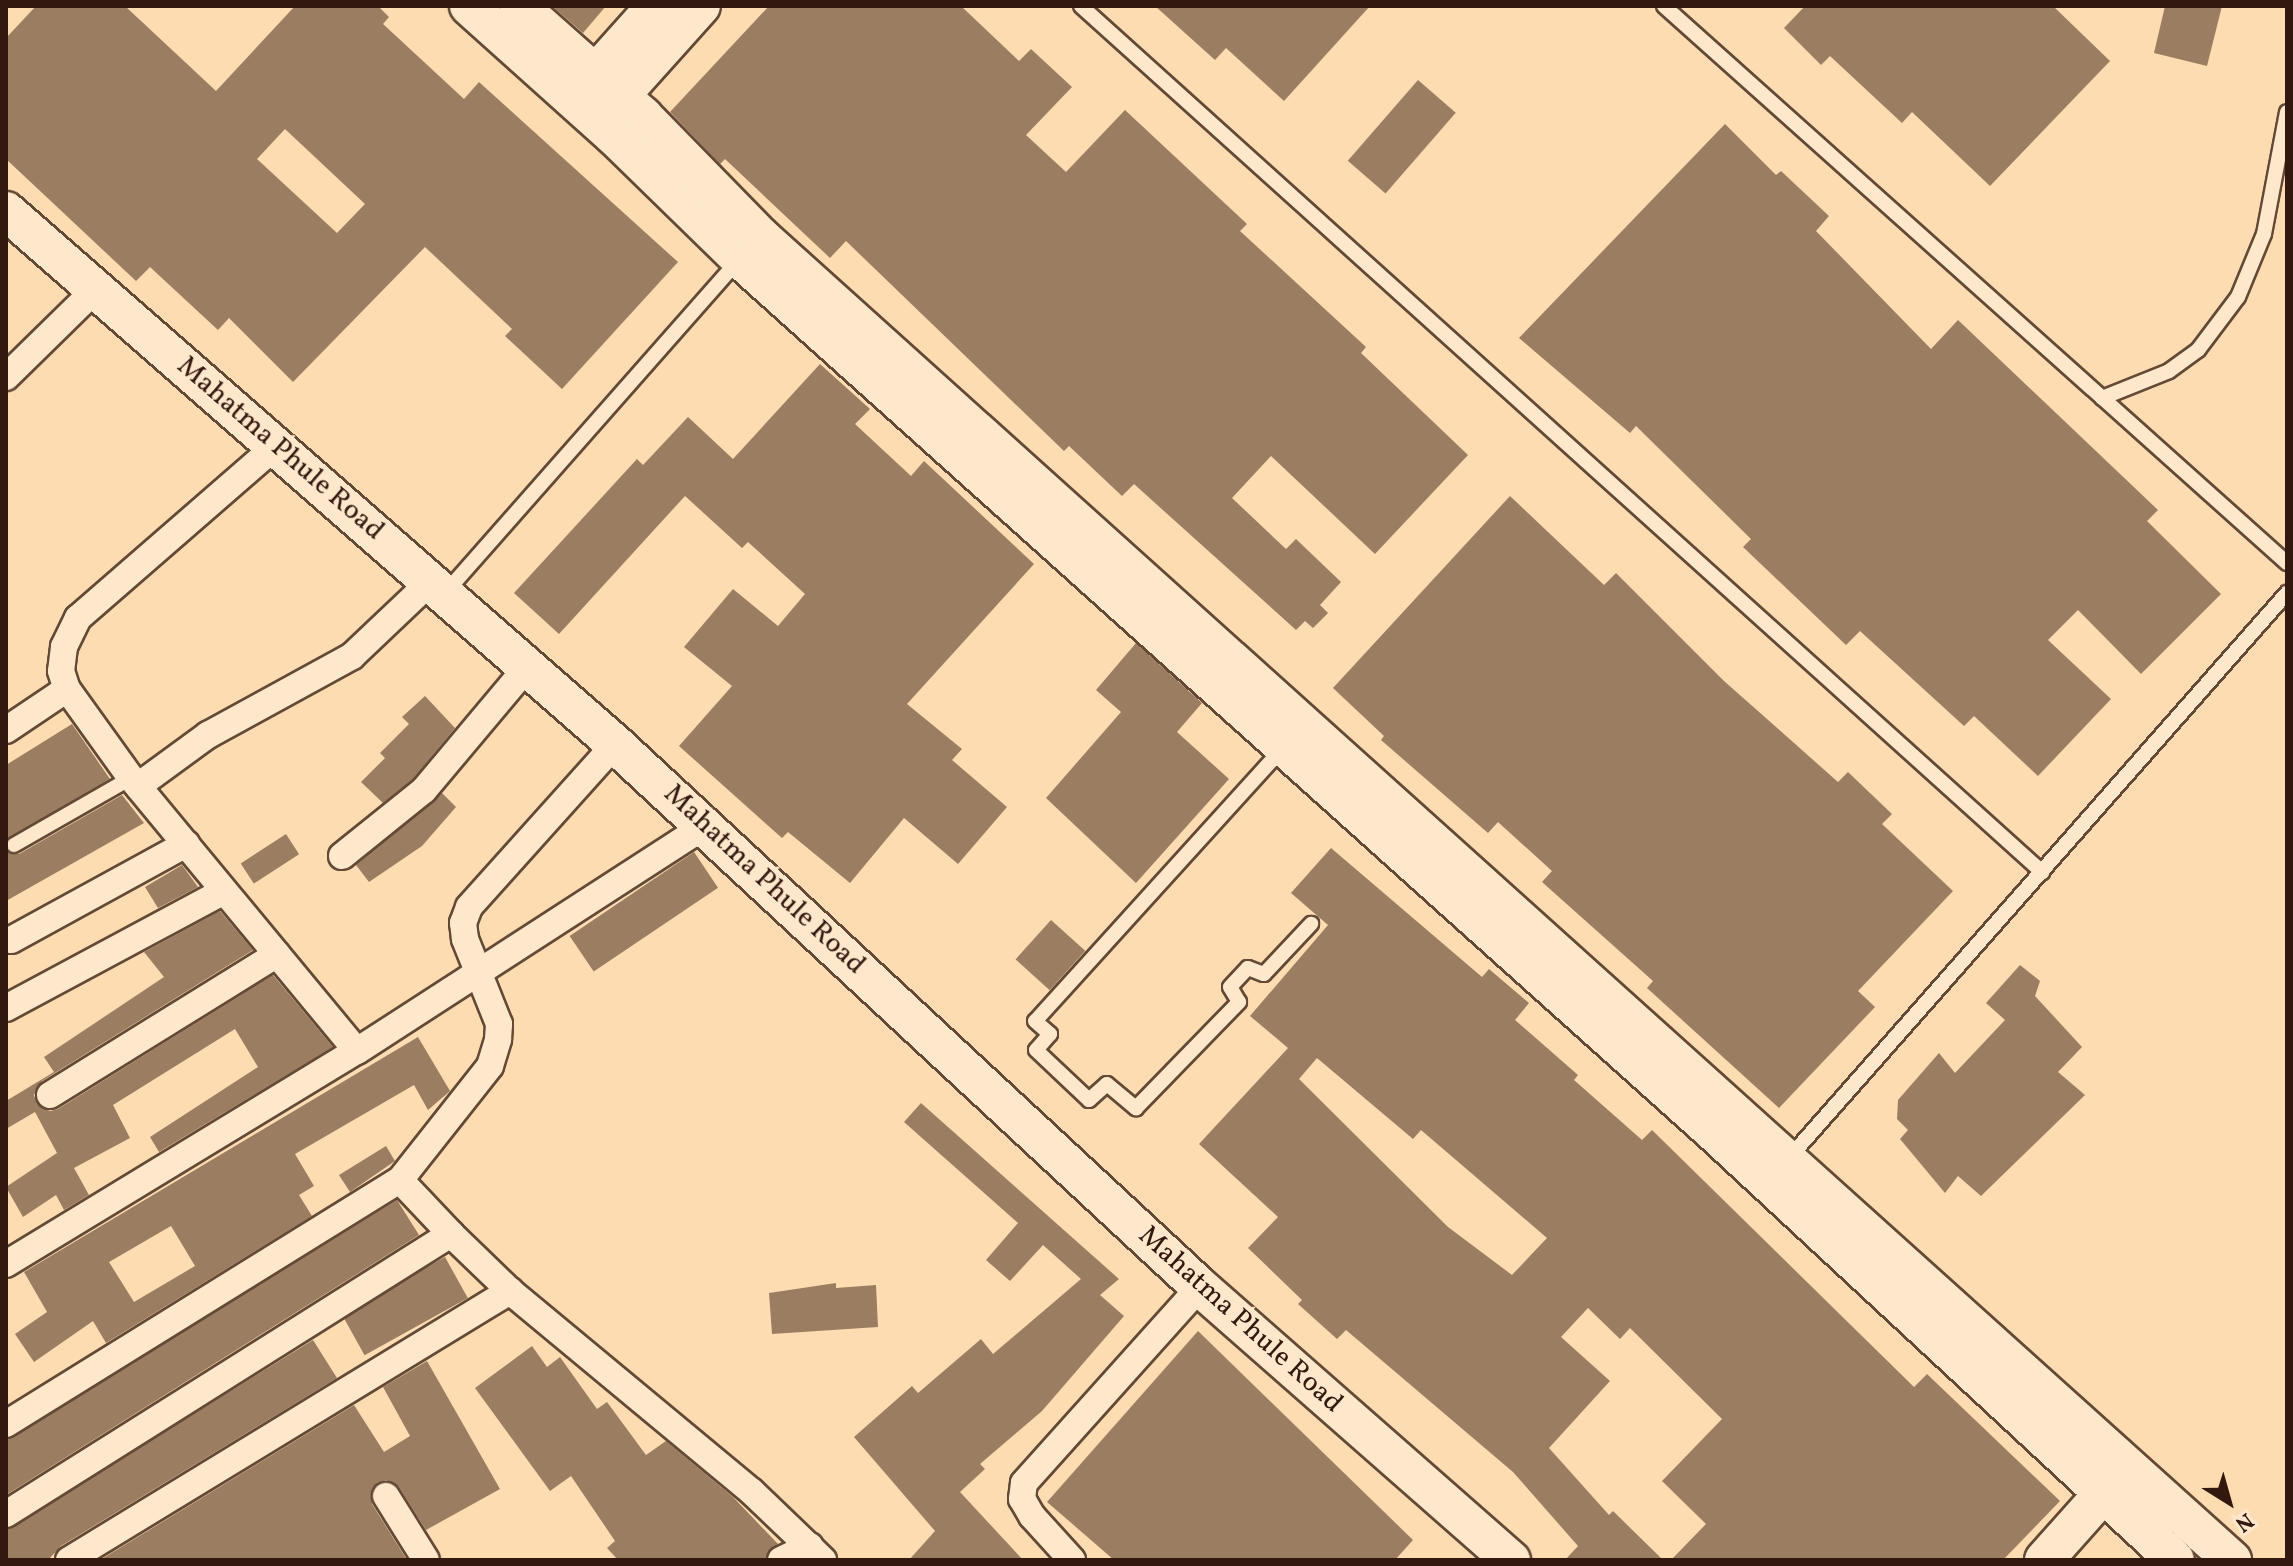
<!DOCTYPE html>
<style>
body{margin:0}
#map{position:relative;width:2293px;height:1566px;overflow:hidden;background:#fcdcb0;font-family:Vollkorn,serif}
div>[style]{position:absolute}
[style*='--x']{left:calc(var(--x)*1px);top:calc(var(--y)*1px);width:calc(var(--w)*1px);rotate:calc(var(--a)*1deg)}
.building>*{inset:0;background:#9b7e62;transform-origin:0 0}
.roads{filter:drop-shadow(2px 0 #644936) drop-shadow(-2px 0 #644936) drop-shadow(0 2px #644936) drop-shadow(0 -2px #644936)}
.lane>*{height:14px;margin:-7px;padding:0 7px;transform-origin:7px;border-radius:7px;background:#fde8cc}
.street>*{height:26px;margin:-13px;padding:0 13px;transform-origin:13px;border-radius:13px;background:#fde8cc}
.secondary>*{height:38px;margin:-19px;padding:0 19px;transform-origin:19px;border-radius:19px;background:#fde8cc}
span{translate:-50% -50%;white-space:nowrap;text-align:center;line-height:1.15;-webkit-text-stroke:8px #fde8cc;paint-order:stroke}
.street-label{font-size:28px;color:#32180e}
.frame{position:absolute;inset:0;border:8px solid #32180e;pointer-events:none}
.north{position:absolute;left:2189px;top:1462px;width:80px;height:80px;-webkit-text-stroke:6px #fde8cc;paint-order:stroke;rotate:143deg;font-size:22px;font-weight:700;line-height:32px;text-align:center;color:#32180e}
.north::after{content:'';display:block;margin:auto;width:28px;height:36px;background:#32180e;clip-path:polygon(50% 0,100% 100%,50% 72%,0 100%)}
</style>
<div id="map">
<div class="building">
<div style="clip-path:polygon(evenodd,36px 6px,125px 6px,216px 91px,295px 6px,378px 6px,389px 17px,383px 24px,464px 99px,479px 82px,678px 262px,562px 389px,505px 336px,512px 329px,425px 247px,293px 382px,229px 318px,218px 330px,150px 267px,136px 281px,6px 159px,6px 38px,36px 6px,285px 129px,365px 204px,337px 233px,257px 159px,285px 129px)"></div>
<div style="clip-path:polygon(552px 6px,606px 6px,583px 33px)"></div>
<div style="clip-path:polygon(769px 6px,961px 6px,1019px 61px,1031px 49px,1072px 87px,1026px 135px,1066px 172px,1125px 110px,1247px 224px,1240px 231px,1366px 347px,1361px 353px,1468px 455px,1375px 554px,1271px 456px,1232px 498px,1286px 549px,1296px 539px,1341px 582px,1320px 605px,1328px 613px,1313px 628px,1305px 621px,1296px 630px,1134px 484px,1122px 496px,1069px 446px,1064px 451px,846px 241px,830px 258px,725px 159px,720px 164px,670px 112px)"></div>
<div style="clip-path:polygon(1155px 6px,1370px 6px,1284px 101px,1226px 48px,1215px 60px)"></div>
<div style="clip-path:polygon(1805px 6px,2053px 6px,2110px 61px,1990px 186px,1912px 112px,1902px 123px,1830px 56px,1821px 65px,1784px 28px)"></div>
<div style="clip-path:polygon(2165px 6px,2222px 6px,2207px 66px,2154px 53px)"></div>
<div style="left:1418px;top:80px;width:50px;height:107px;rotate:41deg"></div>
<div style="clip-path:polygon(1725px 124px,1776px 175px,1781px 171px,1829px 216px,1816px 231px,1931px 349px,1958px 320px,2158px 510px,2147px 521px,2221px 594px,2141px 674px,2078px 610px,2048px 640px,2111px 699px,2038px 776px,1974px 716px,1964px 726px,1860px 631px,1846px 645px,1743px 547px,1751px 539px,1636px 426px,1630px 433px,1519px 338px)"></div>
<div style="clip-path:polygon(820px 364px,870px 409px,855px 424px,911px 476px,924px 461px,1034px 564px,907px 704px,962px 749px,952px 760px,1007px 807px,958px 864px,904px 818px,850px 883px,788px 832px,782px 838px,679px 746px,732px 686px,684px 647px,733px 589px,778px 626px,805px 594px,748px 542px,742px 548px,685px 496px,559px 634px,514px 593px,637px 459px,643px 465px,688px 417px,733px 459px)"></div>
<div style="clip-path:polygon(1510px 496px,1604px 585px,1616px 573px,1724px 681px,1838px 782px,1848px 772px,1892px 814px,1882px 824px,1953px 891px,1858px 991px,1875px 1007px,1779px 1108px,1647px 988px,1653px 981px,1542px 882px,1552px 871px,1498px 822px,1488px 833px,1381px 740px,1384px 736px,1333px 688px)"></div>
<div style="clip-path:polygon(1136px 643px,1202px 703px,1177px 732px,1229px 779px,1136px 883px,1046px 798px,1121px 712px,1096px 690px)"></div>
<div style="clip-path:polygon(425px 696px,455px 728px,413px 779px,383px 803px,361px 782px,385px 758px,380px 753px,409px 724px,402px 717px)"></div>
<div style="clip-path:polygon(72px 724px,110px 779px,6px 839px,6px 765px)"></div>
<div style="clip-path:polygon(442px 793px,456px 807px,422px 846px,369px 882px,356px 865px)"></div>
<div style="clip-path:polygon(122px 795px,144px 823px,6px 901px,6px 851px,19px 854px)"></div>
<div style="left:286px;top:834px;width:24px;height:54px;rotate:57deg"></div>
<div style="clip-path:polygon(evenodd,1331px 848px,1482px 977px,1489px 969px,1529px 1003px,1515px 1020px,1578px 1075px,1574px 1080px,1642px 1140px,1652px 1130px,1914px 1387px,1927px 1374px,2060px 1501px,2003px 1560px,1671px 1560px,1706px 1524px,1662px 1481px,1722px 1419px,1630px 1328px,1620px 1339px,1588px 1308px,1561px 1337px,1610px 1381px,1549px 1448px,1609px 1515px,1613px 1511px,1663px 1560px,1565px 1560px,1578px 1546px,1513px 1472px,1346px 1330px,1337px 1339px,1298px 1304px,1302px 1300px,1248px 1248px,1278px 1217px,1199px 1144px,1288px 1048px,1250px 1016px,1328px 925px,1291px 893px,1331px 848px,1317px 1058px,1413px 1139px,1421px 1130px,1547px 1238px,1512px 1275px,1448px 1227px,1299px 1079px,1317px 1058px)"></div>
<div style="left:694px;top:852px;width:43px;height:150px;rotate:56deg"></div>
<div style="clip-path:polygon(182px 865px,198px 887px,158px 908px,145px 887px)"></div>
<div style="clip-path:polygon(220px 911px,253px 950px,42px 1081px,34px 1095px,37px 1104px,50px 1111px,58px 1109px,273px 975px,333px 1047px,159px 1152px,150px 1137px,258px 1067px,235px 1029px,113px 1105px,130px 1138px,74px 1168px,89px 1195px,64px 1210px,56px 1195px,23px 1217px,6px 1187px,57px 1153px,35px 1112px,6px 1129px,6px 1101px,54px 1072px,44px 1057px,164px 977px,144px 952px)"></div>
<div style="left:1051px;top:920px;width:46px;height:53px;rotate:42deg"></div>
<div style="clip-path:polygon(2020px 965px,2040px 981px,2035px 996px,2082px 1047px,2058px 1072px,2085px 1095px,1981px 1196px,1958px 1176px,1945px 1193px,1900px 1139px,1908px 1130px,1897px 1119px,1898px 1100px,1939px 1053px,1955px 1073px,2005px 1020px,1986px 1003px)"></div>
<div style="clip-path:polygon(evenodd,418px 1037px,450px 1091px,428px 1110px,414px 1085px,295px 1154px,314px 1186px,299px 1195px,312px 1216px,106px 1343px,93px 1321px,34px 1362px,15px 1334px,47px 1312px,24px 1272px,418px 1037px,171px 1226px,195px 1266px,134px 1302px,109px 1262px,171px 1226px)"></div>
<div style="clip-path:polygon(921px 1103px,1119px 1279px,1100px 1295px,1124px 1316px,1042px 1411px,980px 1464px,985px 1469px,960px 1492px,1023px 1560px,909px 1560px,935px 1531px,854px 1437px,912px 1386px,918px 1393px,981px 1339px,993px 1354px,1081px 1279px,1043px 1245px,1010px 1281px,986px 1260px,1018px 1223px,904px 1122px)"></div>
<div style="clip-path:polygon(386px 1146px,395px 1161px,350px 1192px,339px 1175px)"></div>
<div style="clip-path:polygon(397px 1200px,419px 1235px,6px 1495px,6px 1440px)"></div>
<div style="left:445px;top:1257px;width:47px;height:118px;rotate:61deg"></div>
<div style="clip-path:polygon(836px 1283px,836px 1288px,876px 1285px,878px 1327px,772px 1334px,769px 1293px)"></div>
<div style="clip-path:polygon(1198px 1331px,1413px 1540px,1395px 1560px,1114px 1560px,1047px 1502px)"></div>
<div style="clip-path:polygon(313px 1340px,337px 1378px,61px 1546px,48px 1560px,6px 1560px,6px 1530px)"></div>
<div style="clip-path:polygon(532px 1346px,547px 1367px,560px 1357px,597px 1409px,607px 1402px,646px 1455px,666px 1441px,733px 1497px,778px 1544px,765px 1560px,618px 1560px,607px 1548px,615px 1541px,571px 1476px,550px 1491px,475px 1388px)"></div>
<div style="clip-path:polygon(427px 1361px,500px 1489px,426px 1530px,399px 1487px,386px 1480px,377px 1483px,372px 1504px,407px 1560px,100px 1560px,354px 1405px,384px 1452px,410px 1436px,383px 1387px)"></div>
</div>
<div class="roads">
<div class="lane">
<div style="--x:1081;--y:6;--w:1294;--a:42.02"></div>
<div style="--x:1664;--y:6;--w:836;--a:41.8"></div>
<div style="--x:2102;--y:398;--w:72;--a:-21.9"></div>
<div style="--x:2169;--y:371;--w:36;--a:-36"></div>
<div style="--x:2198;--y:350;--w:66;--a:-53"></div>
<div style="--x:2238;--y:297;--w:68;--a:-67.6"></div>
<div style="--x:2264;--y:234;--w:124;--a:-79.3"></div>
<div style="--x:446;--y:592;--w:443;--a:-48.6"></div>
<div style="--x:1282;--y:749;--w:367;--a:132.2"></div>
<div style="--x:1035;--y:1021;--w:20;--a:41"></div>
<div style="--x:1050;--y:1034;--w:21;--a:131"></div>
<div style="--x:1036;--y:1050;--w:73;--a:43.3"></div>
<div style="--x:1089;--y:1100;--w:24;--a:-42"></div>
<div style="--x:1107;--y:1084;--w:38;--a:40"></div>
<div style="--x:1136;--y:1108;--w:148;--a:-45.8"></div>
<div style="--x:1239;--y:1002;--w:17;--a:-121"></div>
<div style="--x:1230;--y:987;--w:26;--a:-47"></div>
<div style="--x:1248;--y:968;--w:17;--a:21"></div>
<div style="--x:1264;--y:974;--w:69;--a:-46.8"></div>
<div style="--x:14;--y:845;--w:135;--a:-29.8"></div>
<div style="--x:1788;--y:1159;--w:755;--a:-48.6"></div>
</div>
<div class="street">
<div style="--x:6;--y:377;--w:126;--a:-44.4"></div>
<div style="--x:277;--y:445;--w:264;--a:139"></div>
<div style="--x:78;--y:618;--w:32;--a:116"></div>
<div style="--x:64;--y:647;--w:24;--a:97"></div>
<div style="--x:61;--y:671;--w:19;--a:72"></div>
<div style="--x:67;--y:689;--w:110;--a:54.3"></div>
<div style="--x:131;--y:778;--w:354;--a:50.4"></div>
<div style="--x:357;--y:1051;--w:416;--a:-32.9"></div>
<div style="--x:6;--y:730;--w:73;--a:-33.9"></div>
<div style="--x:138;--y:786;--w:87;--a:-36.1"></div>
<div style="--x:208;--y:735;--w:164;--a:-28.7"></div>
<div style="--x:352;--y:656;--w:110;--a:-43.5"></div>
<div style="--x:342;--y:856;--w:105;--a:-38.8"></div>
<div style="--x:424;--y:790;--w:162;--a:-50"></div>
<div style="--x:11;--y:940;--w:200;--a:-28.7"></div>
<div style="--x:6;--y:1008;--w:247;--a:-28.2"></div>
<div style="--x:50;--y:1095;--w:267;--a:-31.8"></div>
<div style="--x:6;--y:1264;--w:411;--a:-31.3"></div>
<div style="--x:510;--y:1291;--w:313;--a:39.7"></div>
<div style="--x:751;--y:1491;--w:100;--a:43.8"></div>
<div style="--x:6;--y:1424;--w:463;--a:-31.8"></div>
<div style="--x:400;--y:1180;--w:145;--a:-51.7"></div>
<div style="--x:490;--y:1066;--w:28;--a:-73"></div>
<div style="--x:498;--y:1039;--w:15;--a:-86"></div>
<div style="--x:499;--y:1024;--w:92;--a:-111.8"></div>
<div style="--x:465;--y:939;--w:16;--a:-97"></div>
<div style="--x:463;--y:923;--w:17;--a:-69"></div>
<div style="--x:469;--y:907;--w:219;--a:-48.1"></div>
<div style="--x:386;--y:1496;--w:75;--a:58"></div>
<div style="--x:6;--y:1514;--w:526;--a:-32.18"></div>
<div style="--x:451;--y:1234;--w:74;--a:-133.4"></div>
<div style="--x:69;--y:1560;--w:517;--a:-31.38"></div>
<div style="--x:510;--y:1291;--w:82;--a:-136"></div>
<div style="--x:781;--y:1560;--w:32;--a:-26"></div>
<div style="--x:1072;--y:1560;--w:59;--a:-132.3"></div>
<div style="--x:1032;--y:1516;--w:20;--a:-120"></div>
<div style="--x:1022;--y:1499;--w:16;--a:-83"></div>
<div style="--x:1024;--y:1483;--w:263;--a:-48.1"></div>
</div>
<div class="secondary">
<div style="--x:469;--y:6;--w:196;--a:41.9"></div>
<div style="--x:615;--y:137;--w:175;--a:44.3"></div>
<div style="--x:740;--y:259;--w:1314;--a:41.88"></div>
<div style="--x:1718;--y:1136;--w:623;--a:42.85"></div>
<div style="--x:519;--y:6;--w:166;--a:41.6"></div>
<div style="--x:643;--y:116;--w:168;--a:45.7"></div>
<div style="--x:760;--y:236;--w:1980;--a:41.97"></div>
<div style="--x:580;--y:91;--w:114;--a:-48.2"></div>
<div style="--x:604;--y:114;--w:145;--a:-48.1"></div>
<div style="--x:6;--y:211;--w:809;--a:41.19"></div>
<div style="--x:615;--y:744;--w:798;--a:42.87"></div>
<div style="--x:1200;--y:1287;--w:414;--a:41.3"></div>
<div style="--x:2044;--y:1560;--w:110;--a:-48.3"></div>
</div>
</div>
<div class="street-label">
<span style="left:280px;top:449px;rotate:41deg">Mahatma Phule Road</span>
<span style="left:764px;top:880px;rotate:43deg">Mahatma Phule Road</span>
<span style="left:1240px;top:1320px;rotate:42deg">Mahatma Phule Road</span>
</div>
<div class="frame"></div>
<div class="north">N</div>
</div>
